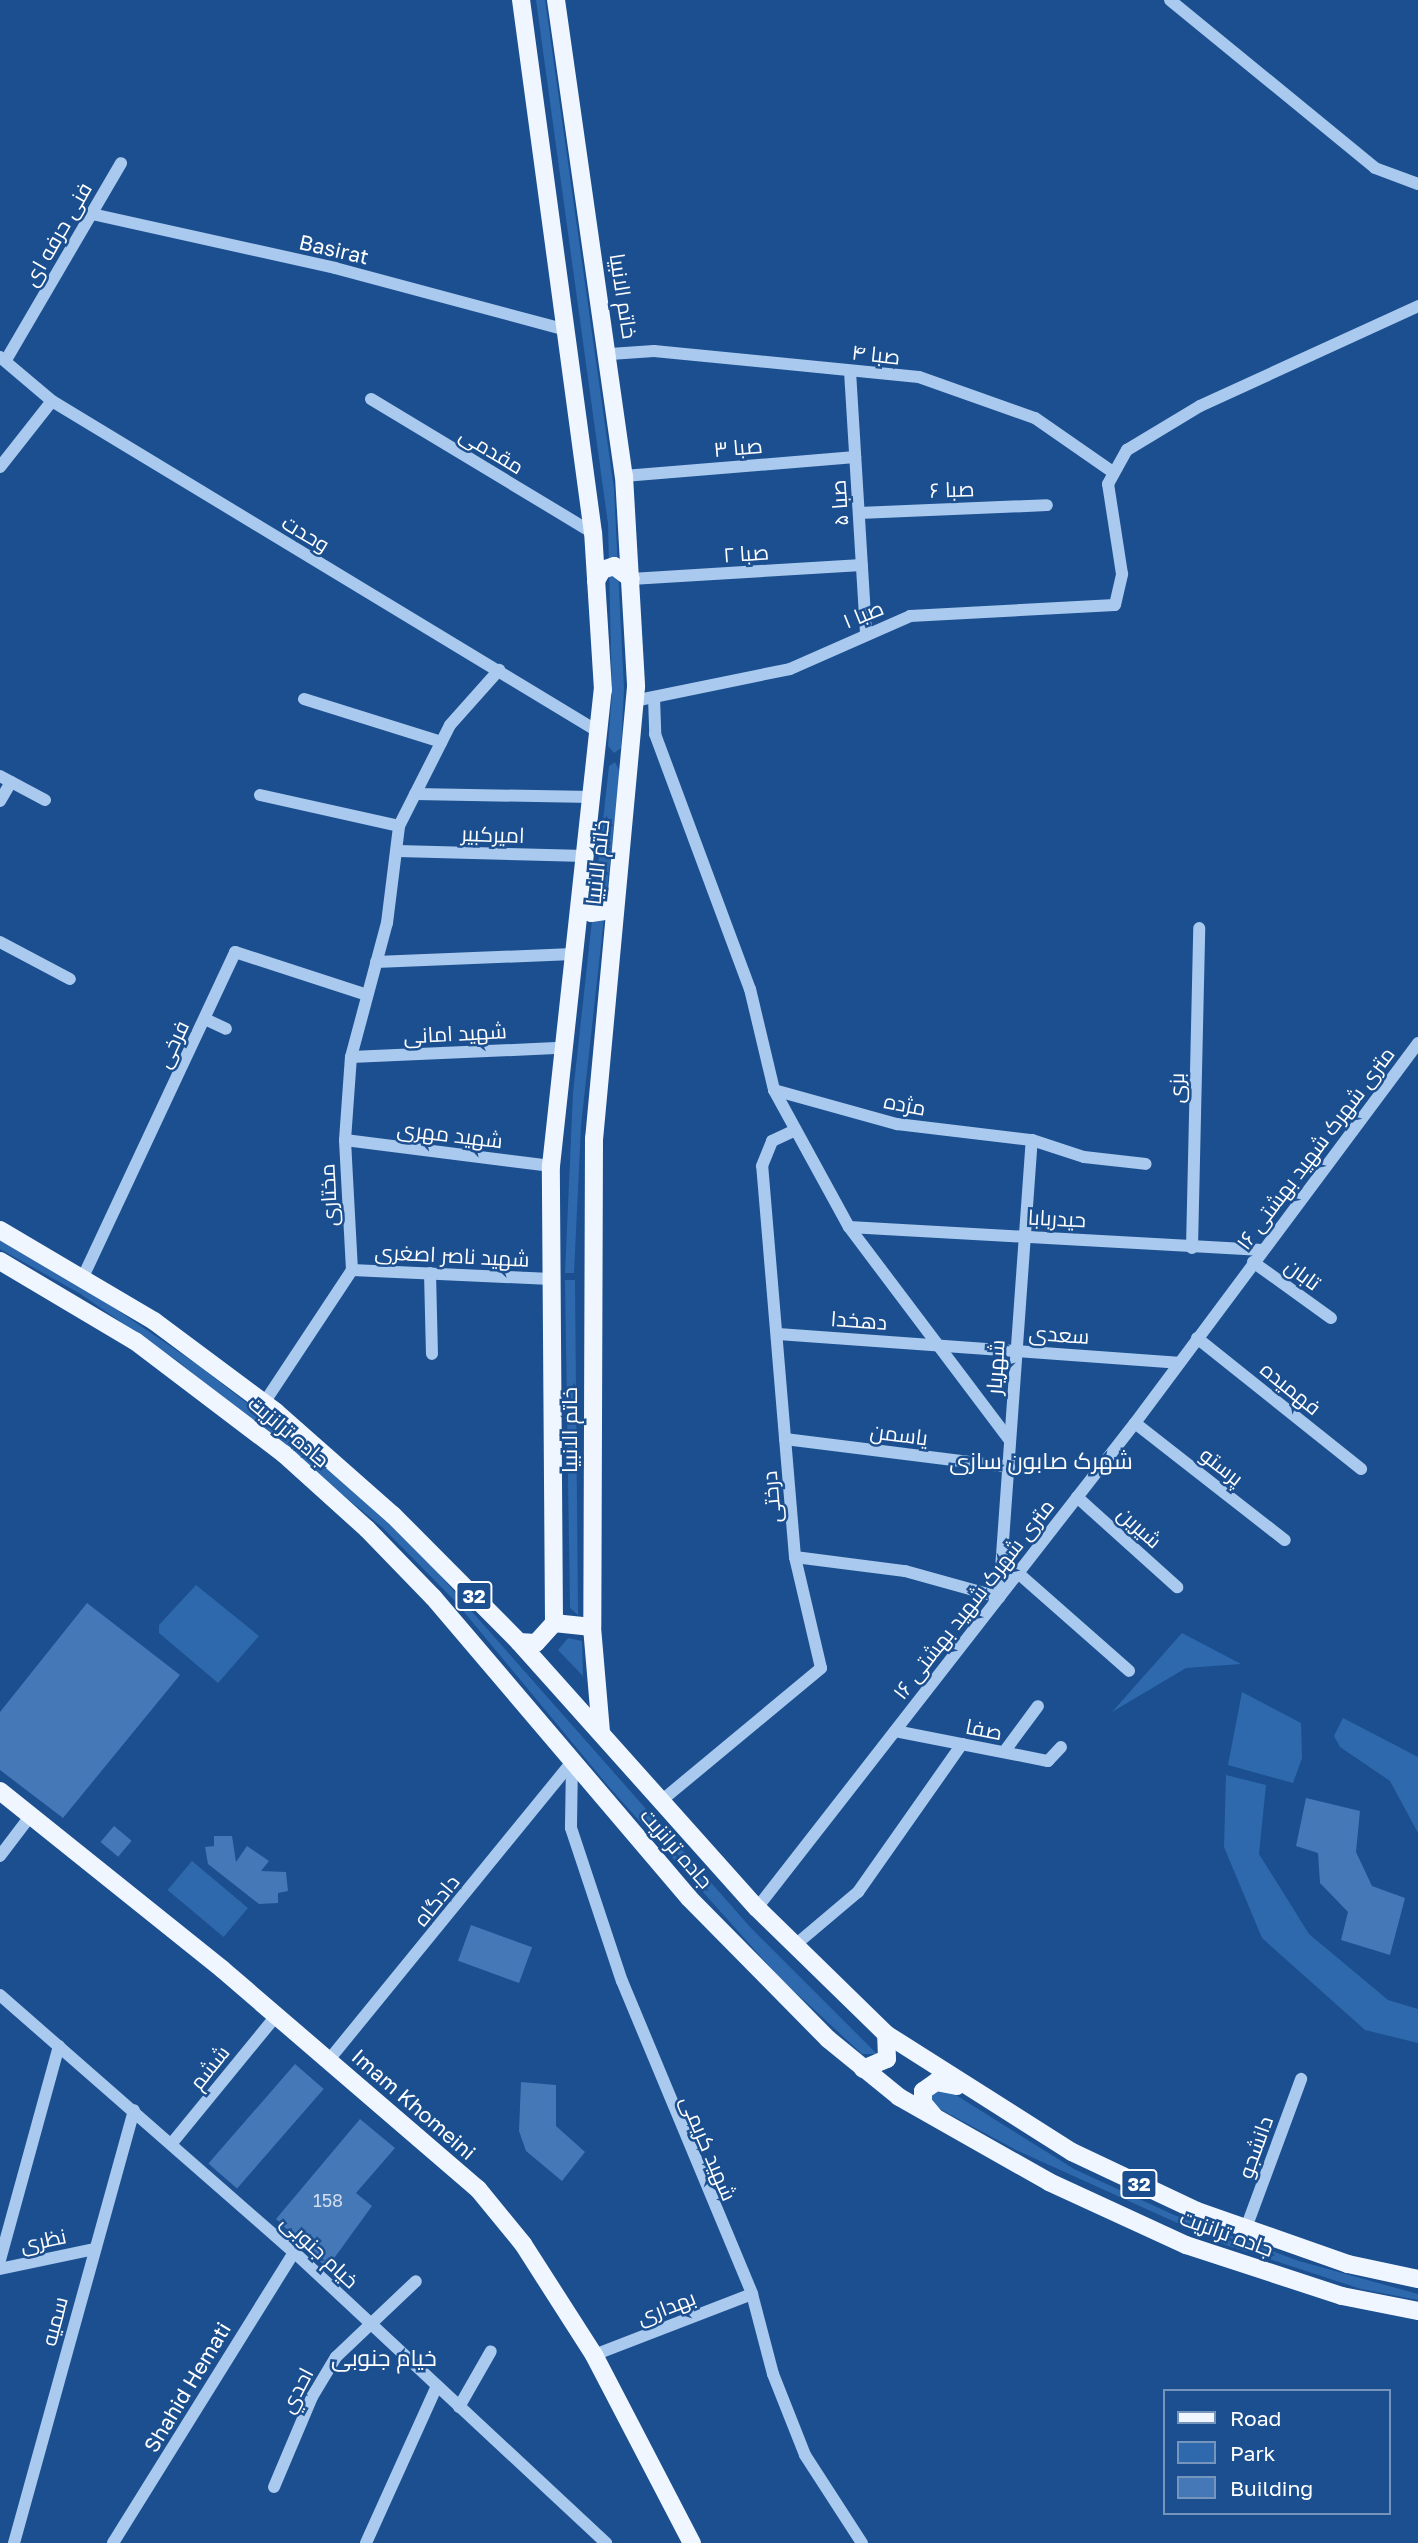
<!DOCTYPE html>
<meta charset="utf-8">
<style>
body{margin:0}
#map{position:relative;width:1418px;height:2543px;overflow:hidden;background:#1b4f8f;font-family:"Golos Text",Cairo,sans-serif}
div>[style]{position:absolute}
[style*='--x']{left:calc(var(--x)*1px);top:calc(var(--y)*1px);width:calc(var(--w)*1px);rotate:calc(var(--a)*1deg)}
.green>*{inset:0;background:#2e69ad;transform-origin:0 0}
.building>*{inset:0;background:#4478b7;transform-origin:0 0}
.minor>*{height:12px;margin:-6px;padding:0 6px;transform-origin:6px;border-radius:6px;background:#a9c9ee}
.major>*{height:18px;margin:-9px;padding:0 9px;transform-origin:9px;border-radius:9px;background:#f0f6ff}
span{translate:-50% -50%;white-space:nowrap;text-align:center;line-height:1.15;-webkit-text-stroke:5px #1b4f8f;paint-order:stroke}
.number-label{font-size:18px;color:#d0dded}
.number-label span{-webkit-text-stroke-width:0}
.shield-label span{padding:2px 5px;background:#1b4f8f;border:2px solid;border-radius:5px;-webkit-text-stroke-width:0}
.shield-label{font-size:19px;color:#fff;font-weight:700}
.street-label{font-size:21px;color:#fff}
.neighbourhood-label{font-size:23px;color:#fff}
.legend{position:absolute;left:1163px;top:2389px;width:228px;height:126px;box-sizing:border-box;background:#1b4f8f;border:2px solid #7695bc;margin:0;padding:9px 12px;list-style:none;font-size:21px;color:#fff}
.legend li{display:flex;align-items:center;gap:14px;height:35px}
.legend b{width:35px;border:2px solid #7695bc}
</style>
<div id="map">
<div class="green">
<div style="clip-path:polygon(536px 0,545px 0,614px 489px,624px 689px,621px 748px,614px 753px,608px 746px,612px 693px,608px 524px)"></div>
<div style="clip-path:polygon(615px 762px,620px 772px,581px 1126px,574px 1273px,565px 1273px,573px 1093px,609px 766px)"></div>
<div style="clip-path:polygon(0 1240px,85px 1288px,198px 1365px,317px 1458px,415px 1547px,751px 1928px,877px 2054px,862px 2054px,780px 1978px,609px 1787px,455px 1601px,382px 1527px,179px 1362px,79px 1293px,0 1249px)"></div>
<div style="clip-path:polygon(565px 1280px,575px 1280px,578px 1615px,570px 1608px)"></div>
<div style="clip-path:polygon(196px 1585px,259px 1636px,218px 1683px,159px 1633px,159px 1625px)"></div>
<div style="clip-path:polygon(1182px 1633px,1241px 1664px,1186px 1668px,1112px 1712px)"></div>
<div style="clip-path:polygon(568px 1638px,582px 1641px,583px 1676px,558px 1650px)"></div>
<div style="clip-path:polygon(1242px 1692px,1301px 1723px,1302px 1758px,1293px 1783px,1228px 1765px)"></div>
<div style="clip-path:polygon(1343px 1718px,1418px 1757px,1418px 1833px,1390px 1781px,1340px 1747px,1334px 1736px)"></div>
<div style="clip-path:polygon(1226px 1775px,1266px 1785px,1259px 1854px,1309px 1934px,1388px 2000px,1418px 2009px,1418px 2043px,1365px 2030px,1262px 1938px,1224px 1847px)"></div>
<div style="left:192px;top:1861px;width:73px;height:38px;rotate:40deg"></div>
<div style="clip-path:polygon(932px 2091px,951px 2092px,1074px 2169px,1174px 2215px,1299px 2261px,1418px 2294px,1418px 2300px,1361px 2289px,1226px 2245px,1016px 2150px,940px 2109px,932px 2102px)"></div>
</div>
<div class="building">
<div style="clip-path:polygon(87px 1603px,180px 1675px,63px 1818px,0 1770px,0 1712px)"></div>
<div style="clip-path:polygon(1306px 1798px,1360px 1811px,1356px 1852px,1372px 1886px,1405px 1898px,1390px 1955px,1341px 1940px,1348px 1912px,1320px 1883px,1318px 1853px,1296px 1846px)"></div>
<div style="left:114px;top:1826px;width:23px;height:21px;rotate:40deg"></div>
<div style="clip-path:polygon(214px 1836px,232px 1836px,236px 1862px,247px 1846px,269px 1861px,261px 1871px,286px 1872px,288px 1891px,278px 1893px,278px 1903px,259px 1904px,208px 1864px,205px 1847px,214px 1846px)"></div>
<div style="left:471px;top:1925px;width:65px;height:38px;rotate:20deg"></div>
<div style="left:295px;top:2064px;width:38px;height:132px;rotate:41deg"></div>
<div style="clip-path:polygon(521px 2082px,556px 2085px,556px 2126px,585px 2152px,562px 2181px,526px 2151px,519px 2131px)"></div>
<div style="clip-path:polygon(360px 2119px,395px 2148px,356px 2193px,372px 2206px,327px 2268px,276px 2219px)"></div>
</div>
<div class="minor">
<div style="--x:1170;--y:0;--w:265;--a:39.3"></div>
<div style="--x:1375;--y:168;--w:46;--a:20.4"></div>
<div style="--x:92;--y:214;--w:249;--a:12.5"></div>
<div style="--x:335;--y:268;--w:240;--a:15"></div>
<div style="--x:610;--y:354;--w:44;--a:-3.9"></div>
<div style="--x:654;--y:351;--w:266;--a:5.6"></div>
<div style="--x:919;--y:377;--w:123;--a:19.5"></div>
<div style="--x:1035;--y:418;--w:96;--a:34.8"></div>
<div style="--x:0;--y:357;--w:68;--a:40.2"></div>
<div style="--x:52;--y:401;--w:639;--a:31.18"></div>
<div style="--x:6;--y:360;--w:228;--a:-59.7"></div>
<div style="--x:850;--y:371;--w:262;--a:86.5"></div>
<div style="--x:371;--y:399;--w:259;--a:31.1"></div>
<div style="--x:0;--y:467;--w:84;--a:-51.8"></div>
<div style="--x:624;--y:476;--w:232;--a:-4.7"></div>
<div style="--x:859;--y:513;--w:188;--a:-2.4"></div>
<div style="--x:631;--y:579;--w:231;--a:-3.5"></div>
<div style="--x:654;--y:697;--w:37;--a:88"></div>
<div style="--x:655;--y:734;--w:272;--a:69.6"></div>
<div style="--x:750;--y:989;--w:104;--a:76.6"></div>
<div style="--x:774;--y:1090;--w:156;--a:61.3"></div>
<div style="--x:849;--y:1227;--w:266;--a:53"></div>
<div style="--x:304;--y:699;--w:144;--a:17.4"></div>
<div style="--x:634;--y:701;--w:159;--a:-11.6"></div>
<div style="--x:790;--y:669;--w:131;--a:-23.8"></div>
<div style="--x:910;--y:616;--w:205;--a:-3.1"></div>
<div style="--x:1115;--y:605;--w:32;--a:-77"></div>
<div style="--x:1122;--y:574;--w:91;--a:-98.8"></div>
<div style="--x:1108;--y:484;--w:39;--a:-61"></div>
<div style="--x:1127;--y:450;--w:85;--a:-31.1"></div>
<div style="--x:1200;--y:406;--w:240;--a:-24.6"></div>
<div style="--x:0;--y:776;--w:51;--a:28.1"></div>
<div style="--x:415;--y:794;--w:178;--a:1"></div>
<div style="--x:260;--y:795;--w:142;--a:12.6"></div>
<div style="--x:0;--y:801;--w:22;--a:-60"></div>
<div style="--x:398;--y:851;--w:188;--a:1.5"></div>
<div style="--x:0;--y:942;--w:79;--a:27.9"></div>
<div style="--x:376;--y:962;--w:197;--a:-2.3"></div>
<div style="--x:205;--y:1019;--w:23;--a:25"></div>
<div style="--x:351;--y:1057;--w:210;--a:-2.5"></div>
<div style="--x:774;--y:1090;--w:128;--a:15.5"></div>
<div style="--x:897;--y:1124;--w:136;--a:6.8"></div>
<div style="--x:1032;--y:1140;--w:55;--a:18.1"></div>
<div style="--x:1084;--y:1157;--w:62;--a:6.4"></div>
<div style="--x:345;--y:1140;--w:208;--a:7.2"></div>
<div style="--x:849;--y:1227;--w:414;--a:3.2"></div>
<div style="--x:1192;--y:1248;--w:320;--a:-88.7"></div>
<div style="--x:1253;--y:1262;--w:96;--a:35.7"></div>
<div style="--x:352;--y:1270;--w:199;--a:2.6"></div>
<div style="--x:430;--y:1273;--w:81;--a:88.6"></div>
<div style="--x:83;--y:1277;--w:359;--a:-64.9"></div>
<div style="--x:235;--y:952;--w:139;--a:18"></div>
<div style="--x:778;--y:1334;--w:401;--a:4.1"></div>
<div style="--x:1197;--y:1338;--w:210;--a:38.6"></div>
<div style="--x:264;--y:1403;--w:159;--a:-56.5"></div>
<div style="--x:352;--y:1270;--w:130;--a:-93.1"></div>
<div style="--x:345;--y:1140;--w:83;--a:-85.9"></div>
<div style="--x:351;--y:1057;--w:139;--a:-75"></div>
<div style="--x:387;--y:923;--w:98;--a:-82.9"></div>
<div style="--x:399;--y:826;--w:113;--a:-63.2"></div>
<div style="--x:450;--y:725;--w:74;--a:-48.3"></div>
<div style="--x:1135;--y:1423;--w:190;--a:38"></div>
<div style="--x:785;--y:1439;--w:226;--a:7.1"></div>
<div style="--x:1077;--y:1497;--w:135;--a:42"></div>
<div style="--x:795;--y:1557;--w:111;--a:7.3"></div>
<div style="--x:905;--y:1571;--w:98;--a:15.5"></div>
<div style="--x:999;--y:1597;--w:458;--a:-85.9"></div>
<div style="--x:1018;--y:1573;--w:148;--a:41.4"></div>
<div style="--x:895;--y:1731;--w:156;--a:11.1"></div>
<div style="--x:1048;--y:1761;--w:19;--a:-47"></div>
<div style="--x:1004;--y:1752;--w:57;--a:-53.5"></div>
<div style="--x:572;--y:1762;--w:66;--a:90.9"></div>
<div style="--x:571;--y:1828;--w:161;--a:71.6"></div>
<div style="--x:622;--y:1981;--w:339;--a:67.4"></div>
<div style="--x:752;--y:2294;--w:83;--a:75.3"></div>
<div style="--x:773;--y:2374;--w:87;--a:68.4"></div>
<div style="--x:805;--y:2455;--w:105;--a:57.1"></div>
<div style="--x:661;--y:1801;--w:208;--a:-39.7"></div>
<div style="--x:821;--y:1668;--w:114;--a:-103.2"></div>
<div style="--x:795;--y:1557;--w:392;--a:-94.8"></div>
<div style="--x:762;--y:1166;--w:27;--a:-68"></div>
<div style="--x:772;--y:1141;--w:26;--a:-25"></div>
<div style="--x:0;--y:1856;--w:51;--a:-52.9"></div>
<div style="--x:757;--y:1908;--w:615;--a:-52.07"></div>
<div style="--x:1135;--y:1423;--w:474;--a:-53.3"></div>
<div style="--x:794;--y:1946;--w:84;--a:-40.2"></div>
<div style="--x:858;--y:1892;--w:181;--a:-54.9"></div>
<div style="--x:0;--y:1995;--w:390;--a:41.2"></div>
<div style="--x:294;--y:2252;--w:427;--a:43"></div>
<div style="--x:328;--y:2061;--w:386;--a:-50.8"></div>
<div style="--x:172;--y:2143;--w:163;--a:-50.7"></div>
<div style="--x:1246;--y:2228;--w:159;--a:-69.7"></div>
<div style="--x:0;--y:2260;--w:222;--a:-74.6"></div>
<div style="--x:0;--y:2269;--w:96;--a:-12"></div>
<div style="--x:594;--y:2355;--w:169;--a:-21.1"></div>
<div style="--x:459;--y:2407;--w:64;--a:-60.3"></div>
<div style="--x:274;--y:2487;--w:98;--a:-67.1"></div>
<div style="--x:312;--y:2397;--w:47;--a:-59"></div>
<div style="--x:336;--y:2357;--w:110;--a:-43.5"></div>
<div style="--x:14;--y:2543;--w:449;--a:-74.5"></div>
<div style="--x:113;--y:2543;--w:343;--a:-58.1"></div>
<div style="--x:366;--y:2543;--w:172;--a:-65.7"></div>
</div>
<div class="major">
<div style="--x:556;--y:0;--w:481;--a:81.9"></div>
<div style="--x:624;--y:476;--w:211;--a:86.7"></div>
<div style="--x:636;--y:687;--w:453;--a:95.3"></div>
<div style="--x:594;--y:1138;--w:489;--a:90.2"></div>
<div style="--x:592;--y:1627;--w:106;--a:85.1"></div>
<div style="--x:596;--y:581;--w:13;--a:-61"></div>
<div style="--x:602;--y:570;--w:13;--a:-18"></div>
<div style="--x:614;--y:566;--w:21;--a:37"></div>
<div style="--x:581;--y:893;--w:22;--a:63"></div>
<div style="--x:591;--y:913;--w:14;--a:-8"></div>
<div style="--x:605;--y:911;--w:19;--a:-54"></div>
<div style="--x:0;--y:1230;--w:179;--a:30.6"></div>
<div style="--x:154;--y:1321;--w:152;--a:36.7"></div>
<div style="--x:276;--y:1412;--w:156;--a:41.4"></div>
<div style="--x:393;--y:1515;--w:179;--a:45.2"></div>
<div style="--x:519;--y:1642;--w:357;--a:48.2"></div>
<div style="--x:757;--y:1908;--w:180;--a:44.3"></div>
<div style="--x:886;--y:2034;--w:220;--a:32.4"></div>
<div style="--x:1072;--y:2152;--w:138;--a:25.3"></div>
<div style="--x:1197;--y:2211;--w:160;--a:19.3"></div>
<div style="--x:1348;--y:2264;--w:72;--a:12.1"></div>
<div style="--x:0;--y:1261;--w:157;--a:30.7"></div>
<div style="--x:135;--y:1341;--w:187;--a:37.2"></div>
<div style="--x:284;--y:1454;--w:112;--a:42.1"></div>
<div style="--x:367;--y:1529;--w:95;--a:45.9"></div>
<div style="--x:433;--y:1597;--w:395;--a:49.6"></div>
<div style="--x:689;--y:1898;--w:198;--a:45.4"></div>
<div style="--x:828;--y:2039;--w:92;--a:39.2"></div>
<div style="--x:899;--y:2097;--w:172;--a:29.5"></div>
<div style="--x:1049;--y:2182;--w:151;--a:24.7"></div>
<div style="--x:1186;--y:2245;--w:164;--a:18.1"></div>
<div style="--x:1342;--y:2296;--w:77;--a:11.2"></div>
<div style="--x:554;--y:1623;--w:38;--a:6"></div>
<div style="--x:519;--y:1642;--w:17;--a:3"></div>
<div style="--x:536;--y:1643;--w:27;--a:-48"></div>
<div style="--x:554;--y:1623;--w:457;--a:-90.4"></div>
<div style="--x:551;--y:1166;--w:479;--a:-83.8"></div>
<div style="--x:603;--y:690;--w:157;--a:-93.6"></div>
<div style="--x:593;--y:533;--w:538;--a:-97.69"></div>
<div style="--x:0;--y:1791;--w:285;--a:38.7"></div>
<div style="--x:222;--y:1969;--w:338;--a:40.7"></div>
<div style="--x:478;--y:2189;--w:71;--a:50.7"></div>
<div style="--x:523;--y:2244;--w:132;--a:57.4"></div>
<div style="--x:594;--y:2355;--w:212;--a:62.5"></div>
<div style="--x:863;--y:2069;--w:26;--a:-23"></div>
<div style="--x:887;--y:2059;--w:25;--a:-92"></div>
<div style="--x:934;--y:2116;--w:17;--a:-130"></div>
<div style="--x:923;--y:2103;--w:12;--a:-90"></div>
<div style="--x:923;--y:2091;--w:16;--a:-35"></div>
<div style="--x:936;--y:2082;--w:21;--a:11"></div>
</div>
<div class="number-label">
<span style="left:328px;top:2200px">158</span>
</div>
<div class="shield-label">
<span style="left:474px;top:1596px">32</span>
<span style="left:1139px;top:2184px">32</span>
</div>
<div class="street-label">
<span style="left:57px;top:234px;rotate:-60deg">فنی حرفه ای</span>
<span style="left:334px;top:249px;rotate:13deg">Basirat</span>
<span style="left:624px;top:296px;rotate:81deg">خاتم الانبیا</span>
<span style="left:876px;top:354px;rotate:6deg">صبا ۴</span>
<span style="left:738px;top:447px;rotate:-5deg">صبا ۳</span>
<span style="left:492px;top:450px;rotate:31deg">مقدمی</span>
<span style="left:952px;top:489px;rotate:-2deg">صبا ۶</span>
<span style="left:839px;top:503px;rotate:-94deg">صبا ۵</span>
<span style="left:306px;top:533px;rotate:31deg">وحدت</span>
<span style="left:746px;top:553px;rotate:-4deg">صبا ۲</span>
<span style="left:863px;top:614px;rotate:-22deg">صبا ۱</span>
<span style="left:493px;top:834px;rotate:2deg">امیرکبیر</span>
<span style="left:597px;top:862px;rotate:-84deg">خاتم الانبیا</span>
<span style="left:455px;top:1033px;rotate:-3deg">شهید امانی</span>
<span style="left:172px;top:1044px;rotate:-65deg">فرخی</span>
<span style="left:1176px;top:1088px;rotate:-89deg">بزی</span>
<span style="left:905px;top:1104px;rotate:11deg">مژده</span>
<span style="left:450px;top:1134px;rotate:7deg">شهید مهری</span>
<span style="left:1315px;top:1148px;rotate:-53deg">۱۶ متری شهرک شهيد بهشتی</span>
<span style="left:328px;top:1195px;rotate:-93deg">مختاری</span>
<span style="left:1057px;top:1218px;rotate:3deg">حیدربابا</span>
<span style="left:452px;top:1255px;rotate:3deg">شهید ناصر اصغری</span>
<span style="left:1303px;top:1274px;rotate:36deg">تابان</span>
<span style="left:859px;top:1320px;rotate:4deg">دهخدا</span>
<span style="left:1059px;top:1334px;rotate:4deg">سعدی</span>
<span style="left:995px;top:1367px;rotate:-86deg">شهریار</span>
<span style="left:1291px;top:1388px;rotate:39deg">فهمیده</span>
<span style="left:569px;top:1430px;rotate:-90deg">خاتم الانبیا</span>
<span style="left:289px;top:1431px;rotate:40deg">جاده ترانزیت</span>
<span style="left:899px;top:1434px;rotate:7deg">یاسمن</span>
<span style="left:1222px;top:1466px;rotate:38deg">پرستو</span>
<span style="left:771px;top:1497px;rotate:-95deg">درختی</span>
<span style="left:1140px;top:1527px;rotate:42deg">شیرین</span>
<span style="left:973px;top:1599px;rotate:-52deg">۱۶ متری شهرک شهيد بهشتی</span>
<span style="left:984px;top:1729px;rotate:11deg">صفا</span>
<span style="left:677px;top:1848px;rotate:49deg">جاده ترانزیت</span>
<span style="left:436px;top:1900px;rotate:-51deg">دادگاه</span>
<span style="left:209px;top:2067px;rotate:-51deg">ششم</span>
<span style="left:414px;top:2104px;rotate:41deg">Imam Khomeini</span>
<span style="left:1255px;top:2147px;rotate:-70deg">دانشجو</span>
<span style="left:709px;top:2148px;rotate:67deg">شهید کریمی</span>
<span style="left:1227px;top:2233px;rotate:20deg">جاده ترانزیت</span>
<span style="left:43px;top:2240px;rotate:-12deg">نظری</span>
<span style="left:320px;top:2251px;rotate:43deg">خیام جنوبی</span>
<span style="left:666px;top:2307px;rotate:-21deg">بهداری</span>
<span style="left:54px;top:2321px;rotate:-75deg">سميه</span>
<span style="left:187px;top:2387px;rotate:-59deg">Shahid Hemati</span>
<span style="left:296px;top:2390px;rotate:-62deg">احدي</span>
</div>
<div class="neighbourhood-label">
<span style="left:1041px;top:1460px">شهرک صابون سازی</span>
<span style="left:384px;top:2357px">خیام جنوبی</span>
</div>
<ul class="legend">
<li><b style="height:9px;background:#f0f6ff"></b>Road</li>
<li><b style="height:19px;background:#2e69ad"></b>Park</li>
<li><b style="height:19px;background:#4478b7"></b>Building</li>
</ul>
</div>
